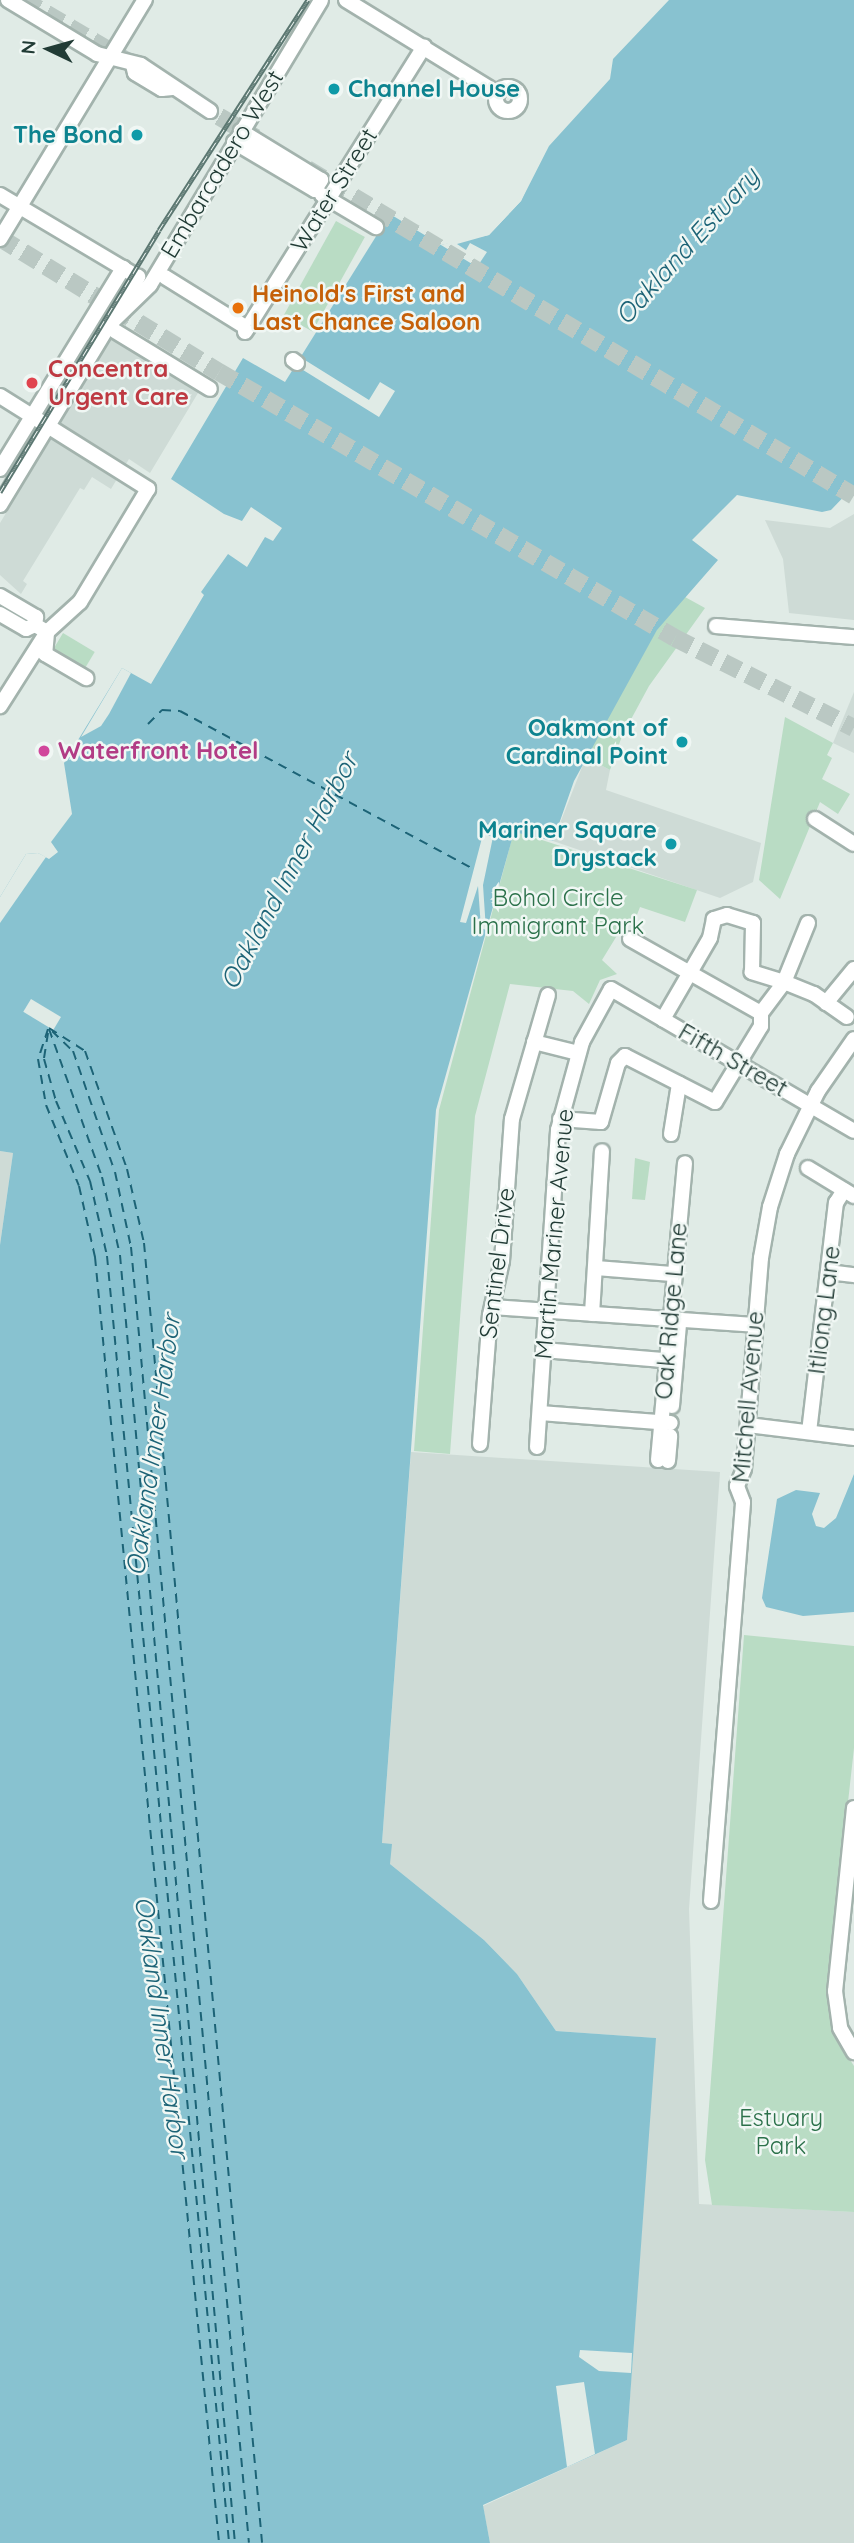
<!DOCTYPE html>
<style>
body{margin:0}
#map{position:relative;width:854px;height:2543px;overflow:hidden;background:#e0ebe6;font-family:Quicksand,sans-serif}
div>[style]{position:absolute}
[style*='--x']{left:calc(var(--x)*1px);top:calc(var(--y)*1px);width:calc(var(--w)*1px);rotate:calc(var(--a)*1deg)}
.built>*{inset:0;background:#cedbd6}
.green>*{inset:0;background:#b9dcc4;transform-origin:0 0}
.water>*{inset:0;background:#88c2d0}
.pier>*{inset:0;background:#e0ebe6;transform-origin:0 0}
.ferry>*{height:2px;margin-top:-1px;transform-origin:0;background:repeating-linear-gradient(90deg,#1c6376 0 9px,transparent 0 16px)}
.major-tunnel>*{height:18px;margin-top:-9px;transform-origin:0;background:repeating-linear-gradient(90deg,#bac8c3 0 18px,transparent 0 27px)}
.roads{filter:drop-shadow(2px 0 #a3b3ad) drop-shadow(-2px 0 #a3b3ad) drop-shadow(0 2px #a3b3ad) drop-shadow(0 -2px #a3b3ad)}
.minor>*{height:14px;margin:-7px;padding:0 7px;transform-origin:7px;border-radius:7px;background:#fff}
.minor>.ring{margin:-7px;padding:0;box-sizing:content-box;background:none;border:14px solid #fff;border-radius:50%}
.rail>*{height:5px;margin-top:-2.5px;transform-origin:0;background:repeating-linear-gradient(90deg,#f0f7f4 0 8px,#5b7771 0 16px);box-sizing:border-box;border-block:2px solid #5b7771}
.dots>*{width:19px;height:19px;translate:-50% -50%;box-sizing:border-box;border:4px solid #f0f7f4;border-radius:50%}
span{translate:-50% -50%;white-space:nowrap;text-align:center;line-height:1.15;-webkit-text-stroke:5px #f0f7f4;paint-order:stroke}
.culture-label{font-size:24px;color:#0d838f;font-weight:700}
.left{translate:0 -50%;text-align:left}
.right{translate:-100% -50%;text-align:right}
.street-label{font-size:24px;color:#213b35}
.food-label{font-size:24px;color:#c56008;font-weight:700}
.health-label{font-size:24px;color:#be3a42;font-weight:700}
.hotel-label{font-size:24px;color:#b23c85;font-weight:700}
.park-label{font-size:24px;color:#2b714a}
.water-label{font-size:26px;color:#1c6376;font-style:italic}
.north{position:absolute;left:14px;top:14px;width:70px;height:70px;-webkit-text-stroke:5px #f0f7f4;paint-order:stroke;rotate:275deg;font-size:19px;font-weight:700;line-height:28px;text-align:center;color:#213b35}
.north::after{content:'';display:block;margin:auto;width:24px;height:32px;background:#213b35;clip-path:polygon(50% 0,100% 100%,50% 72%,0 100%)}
</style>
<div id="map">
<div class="built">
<div style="clip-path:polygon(112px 337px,201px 388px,150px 473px,129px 459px,111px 489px,92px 477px,84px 490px,80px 488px,23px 581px,27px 584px,21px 594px,0 575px,0 523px)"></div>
<div style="clip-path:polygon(854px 514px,854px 620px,789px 613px,783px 559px,765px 520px,830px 528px)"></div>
<div style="clip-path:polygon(854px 692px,854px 753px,833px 743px)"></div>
<div style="clip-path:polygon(586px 757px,610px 770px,606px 790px,761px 843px,753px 882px,720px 898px,553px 841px)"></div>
<div style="clip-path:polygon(0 1151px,13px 1153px,0 1245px)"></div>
<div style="clip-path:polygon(411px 1452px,720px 1472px,689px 1909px,699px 2204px,854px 2212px,854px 2543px,490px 2543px,483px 2506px,627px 2440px,655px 2038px,556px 2031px,517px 1974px,484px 1940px,390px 1864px,382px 1843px)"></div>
</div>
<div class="green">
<div style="left:336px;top:221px;width:33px;height:108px;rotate:29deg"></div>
<div style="clip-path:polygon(685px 597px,705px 608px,649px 686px,622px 736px,610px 770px,586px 757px,657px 629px)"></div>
<div style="left:63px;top:633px;width:37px;height:23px;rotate:31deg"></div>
<div style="clip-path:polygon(785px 717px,833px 743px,827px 755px,832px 758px,822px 779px,850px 794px,838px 814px,820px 802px,780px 899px,759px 880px)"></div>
<div style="clip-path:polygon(514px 831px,697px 890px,685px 922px,640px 907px,635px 920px,621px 929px,602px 960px,617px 974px,600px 980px,589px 1004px,573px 991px,510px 984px,475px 1116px,450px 1454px,414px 1451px,439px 1110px)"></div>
<div style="clip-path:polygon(635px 1158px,650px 1162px,645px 1200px,632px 1199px)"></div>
<div style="clip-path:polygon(744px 1635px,854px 1646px,854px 1748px,827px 1992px,832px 2032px,854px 2066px,854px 2212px,712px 2205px,705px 2160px)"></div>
</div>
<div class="water">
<div style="clip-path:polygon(669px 0,854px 0,854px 486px,831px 510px,822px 512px,737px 495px,692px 540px,718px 560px,657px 630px,574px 781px,553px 841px,514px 832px,436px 1110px,382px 1843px,392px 1844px,390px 1864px,484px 1940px,517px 1974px,556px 2031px,656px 2038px,627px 2440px,483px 2505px,490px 2543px,0 2543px,0 1245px,13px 1153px,0 1151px,0 897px,26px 854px,38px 853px,49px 859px,58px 852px,51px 842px,72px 814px,64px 763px,122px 668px,151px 684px,204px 595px,201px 592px,228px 554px,247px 567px,265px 537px,273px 541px,282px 528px,251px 507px,242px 521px,224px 514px,171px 479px,243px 358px,285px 382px,390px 214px,441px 245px,489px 235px,521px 201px,549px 146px,610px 79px,613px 59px)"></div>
<div style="clip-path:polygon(854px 1474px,854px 1612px,803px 1616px,766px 1607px,762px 1598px,777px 1499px,796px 1490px,820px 1493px,812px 1514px,816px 1526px,824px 1528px,836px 1518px)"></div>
</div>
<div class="pier">
<div style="clip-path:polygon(546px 144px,521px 201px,489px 235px,457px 244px,466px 250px,470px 243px,487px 252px,477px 267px,441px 245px,487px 232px,518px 199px)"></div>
<div style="clip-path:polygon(300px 357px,369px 400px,380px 382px,395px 391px,379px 417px,295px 365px)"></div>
<div style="clip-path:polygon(122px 668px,131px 673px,109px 714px,101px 726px,81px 737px)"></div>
<div style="clip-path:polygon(483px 834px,493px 837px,483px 885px,486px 930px,481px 928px,478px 886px,466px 923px,460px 922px)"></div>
<div style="clip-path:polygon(38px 853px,46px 857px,0 923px,0 897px,26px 854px)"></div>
<div style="left:31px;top:999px;width:35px;height:15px;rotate:31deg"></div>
<div style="clip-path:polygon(580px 2350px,632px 2353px,631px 2373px,599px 2371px,579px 2357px)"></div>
<div style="clip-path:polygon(584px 2382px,595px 2454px,567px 2467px,556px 2386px)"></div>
</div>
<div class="ferry">
<div style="--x:148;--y:724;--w:20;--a:-45"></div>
<div style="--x:162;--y:710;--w:18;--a:3"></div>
<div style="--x:180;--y:711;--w:334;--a:28.3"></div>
<div style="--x:49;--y:1028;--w:43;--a:32.6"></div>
<div style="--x:85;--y:1051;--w:125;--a:70.4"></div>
<div style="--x:127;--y:1169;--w:76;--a:77.1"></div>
<div style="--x:144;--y:1243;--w:1305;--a:84.81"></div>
<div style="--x:48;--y:1029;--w:32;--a:108"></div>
<div style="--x:38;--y:1059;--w:47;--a:80.1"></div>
<div style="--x:46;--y:1105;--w:87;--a:67.8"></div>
<div style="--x:79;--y:1186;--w:73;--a:77.3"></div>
<div style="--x:95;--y:1257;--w:1292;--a:84.49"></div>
<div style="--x:49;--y:1029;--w:157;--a:70.3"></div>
<div style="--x:102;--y:1177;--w:80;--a:77"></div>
<div style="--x:120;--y:1255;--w:1293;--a:84.9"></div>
<div style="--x:52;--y:1031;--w:29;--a:44"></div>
<div style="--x:73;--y:1051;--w:128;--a:70.9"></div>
<div style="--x:115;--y:1172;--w:77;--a:78"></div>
<div style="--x:131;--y:1247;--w:1301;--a:84.8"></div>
<div style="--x:48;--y:1033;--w:26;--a:99"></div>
<div style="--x:44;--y:1059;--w:44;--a:74.1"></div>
<div style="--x:56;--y:1101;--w:87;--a:67"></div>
<div style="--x:90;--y:1181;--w:77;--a:77.2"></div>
<div style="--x:107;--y:1256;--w:1293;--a:84.58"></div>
</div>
<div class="major-tunnel">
<div style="--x:23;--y:0;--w:121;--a:30.4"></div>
<div style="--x:196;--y:103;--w:69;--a:30.3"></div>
<div style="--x:307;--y:169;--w:637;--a:30.87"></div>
<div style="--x:0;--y:238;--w:257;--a:31.5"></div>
<div style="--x:219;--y:372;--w:528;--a:30.26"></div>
<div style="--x:675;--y:638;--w:200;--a:26.7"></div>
</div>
<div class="roads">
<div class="minor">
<div style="--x:8;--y:0;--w:104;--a:31.2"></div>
<div style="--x:97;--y:54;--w:45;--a:14"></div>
<div style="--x:141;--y:65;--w:83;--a:33.7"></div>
<div style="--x:346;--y:0;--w:177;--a:31.6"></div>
<div style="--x:133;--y:65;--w:8;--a:76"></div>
<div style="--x:135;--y:73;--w:31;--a:31"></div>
<div style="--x:162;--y:89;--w:10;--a:-6"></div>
<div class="ring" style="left:496px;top:87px;width:10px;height:10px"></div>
<div style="--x:234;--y:142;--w:94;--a:30.7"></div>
<div style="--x:315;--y:190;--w:12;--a:-59"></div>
<div style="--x:321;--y:180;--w:94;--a:-148.5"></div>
<div style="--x:0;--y:195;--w:152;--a:30.8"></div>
<div style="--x:322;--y:195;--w:63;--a:30.7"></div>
<div style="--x:0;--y:239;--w:280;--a:-58.8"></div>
<div style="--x:165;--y:277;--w:97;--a:31.9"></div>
<div style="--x:114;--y:320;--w:50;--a:-44.2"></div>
<div style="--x:150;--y:285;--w:332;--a:-59"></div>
<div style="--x:115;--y:331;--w:111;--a:31.4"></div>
<div style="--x:245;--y:332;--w:337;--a:-57.9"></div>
<div style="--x:293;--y:360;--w:5;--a:37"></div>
<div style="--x:0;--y:396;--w:175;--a:32.1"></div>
<div style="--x:148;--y:489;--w:132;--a:121"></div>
<div style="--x:80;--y:602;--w:45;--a:137.7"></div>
<div style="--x:47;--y:632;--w:88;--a:122.4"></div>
<div style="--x:0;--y:469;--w:236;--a:-58.5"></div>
<div style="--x:0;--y:505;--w:267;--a:-58.8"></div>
<div style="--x:0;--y:596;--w:42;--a:30.3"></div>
<div style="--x:36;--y:617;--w:8;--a:97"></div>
<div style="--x:35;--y:625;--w:14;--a:30"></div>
<div style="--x:0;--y:614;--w:30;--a:30"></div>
<div style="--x:26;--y:629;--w:10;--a:-24"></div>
<div style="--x:716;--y:626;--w:138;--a:4.6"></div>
<div style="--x:47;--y:633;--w:21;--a:95"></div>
<div style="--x:45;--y:654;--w:48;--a:30.3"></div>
<div style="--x:815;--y:819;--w:46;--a:32.7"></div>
<div style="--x:808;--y:923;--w:64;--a:112.1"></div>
<div style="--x:784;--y:982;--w:32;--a:22"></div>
<div style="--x:814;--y:994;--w:40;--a:34.9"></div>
<div style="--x:630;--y:939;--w:150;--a:29.5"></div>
<div style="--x:826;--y:1003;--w:44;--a:-50.5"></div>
<div style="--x:534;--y:1042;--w:45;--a:14"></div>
<div style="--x:560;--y:1119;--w:41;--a:4.2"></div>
<div style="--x:601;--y:1122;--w:61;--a:-73.9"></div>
<div style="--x:618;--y:1063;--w:10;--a:-45"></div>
<div style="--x:625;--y:1056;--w:101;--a:27.1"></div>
<div style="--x:715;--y:1102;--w:89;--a:-58.8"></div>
<div style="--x:761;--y:1026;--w:13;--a:-90"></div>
<div style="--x:761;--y:1013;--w:39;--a:-53"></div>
<div style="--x:784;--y:982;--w:34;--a:-163"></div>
<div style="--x:752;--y:972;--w:49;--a:-88.8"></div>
<div style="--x:753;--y:923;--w:27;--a:-163"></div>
<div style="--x:727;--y:915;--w:14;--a:163"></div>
<div style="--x:714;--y:919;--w:19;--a:102"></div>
<div style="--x:710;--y:938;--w:94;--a:120.1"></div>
<div style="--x:671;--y:1134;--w:51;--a:-80.9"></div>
<div style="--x:808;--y:1168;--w:54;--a:31.3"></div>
<div style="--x:596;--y:1268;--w:76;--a:4.5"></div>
<div style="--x:828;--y:1272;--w:26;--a:7"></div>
<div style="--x:492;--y:1307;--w:263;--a:3.9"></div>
<div style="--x:592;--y:1314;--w:163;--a:-86.5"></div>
<div style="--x:543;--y:1350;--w:132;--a:4.8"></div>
<div style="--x:672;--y:1406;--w:81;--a:-85.1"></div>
<div style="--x:540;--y:1413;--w:131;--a:4.4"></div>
<div style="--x:748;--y:1425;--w:107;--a:7"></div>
<div style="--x:809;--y:1432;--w:231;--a:-83.3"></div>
<div style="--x:836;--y:1203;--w:15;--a:-58"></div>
<div style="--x:480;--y:1444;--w:129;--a:-85.6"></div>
<div style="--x:490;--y:1315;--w:55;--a:-77.5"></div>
<div style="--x:502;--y:1261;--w:142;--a:-86"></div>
<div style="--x:512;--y:1119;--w:129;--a:-73.8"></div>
<div style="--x:537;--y:1447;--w:318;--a:-86.2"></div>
<div style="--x:558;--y:1130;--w:91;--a:-74.7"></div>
<div style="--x:582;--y:1042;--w:60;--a:-61.3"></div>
<div style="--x:611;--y:989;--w:281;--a:30.3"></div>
<div style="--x:658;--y:1460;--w:298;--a:-84.8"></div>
<div style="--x:668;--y:1461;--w:25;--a:-85"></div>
<div style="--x:854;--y:1808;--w:184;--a:95.9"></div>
<div style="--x:835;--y:1991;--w:37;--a:82"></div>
<div style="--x:840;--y:2028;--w:28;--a:60"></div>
<div style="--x:711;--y:1901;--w:400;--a:-85.4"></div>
<div style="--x:743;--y:1502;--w:17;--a:-111"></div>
<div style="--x:737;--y:1486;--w:18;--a:-68"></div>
<div style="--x:744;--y:1469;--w:212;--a:-85.4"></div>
<div style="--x:761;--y:1258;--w:52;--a:-80"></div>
<div style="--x:770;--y:1207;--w:56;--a:-72.2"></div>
<div style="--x:787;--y:1154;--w:70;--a:-63.8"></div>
<div style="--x:818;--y:1091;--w:63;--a:-55.3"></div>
</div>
</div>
<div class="rail">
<div style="--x:0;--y:492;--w:306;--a:-58.7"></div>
<div style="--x:159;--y:230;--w:274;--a:-57.1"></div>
</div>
<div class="dots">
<div style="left:334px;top:89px;background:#0f9aa8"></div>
<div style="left:137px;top:135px;background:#0f9aa8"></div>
<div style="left:238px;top:308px;background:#e8710a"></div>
<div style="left:32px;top:383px;background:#e0444e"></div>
<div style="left:682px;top:742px;background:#0f9aa8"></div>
<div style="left:44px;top:751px;background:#d1479c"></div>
<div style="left:671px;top:844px;background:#0f9aa8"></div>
</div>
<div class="culture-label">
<span class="left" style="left:348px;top:89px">Channel House</span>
<span class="right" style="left:123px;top:135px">The Bond</span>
<span class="right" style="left:668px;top:742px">Oakmont of<br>Cardinal Point</span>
<span class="right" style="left:657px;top:844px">Mariner Square<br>Drystack</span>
</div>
<div class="street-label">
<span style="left:222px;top:164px;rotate:-59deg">Embarcadero West</span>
<span style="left:334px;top:190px;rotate:-58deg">Water Street</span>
<span style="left:733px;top:1060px;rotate:30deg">Fifth Street</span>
<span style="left:554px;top:1234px;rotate:-85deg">Martin Mariner Avenue</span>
<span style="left:497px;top:1263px;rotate:-83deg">Sentinel Drive</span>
<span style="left:824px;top:1310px;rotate:-83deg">Itliong Lane</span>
<span style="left:671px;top:1311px;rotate:-85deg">Oak Ridge Lane</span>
<span style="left:748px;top:1397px;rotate:-85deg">Mitchell Avenue</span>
</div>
<div class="food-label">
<span class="left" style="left:252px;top:308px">Heinold's First and<br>Last Chance Saloon</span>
</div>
<div class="health-label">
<span class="left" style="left:48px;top:383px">Concentra<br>Urgent Care</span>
</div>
<div class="hotel-label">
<span class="left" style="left:58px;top:751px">Waterfront Hotel</span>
</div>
<div class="park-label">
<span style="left:558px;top:912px">Bohol Circle<br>Immigrant Park</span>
<span style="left:781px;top:2132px">Estuary<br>Park</span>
</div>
<div class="water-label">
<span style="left:687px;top:246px;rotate:-48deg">Oakland Estuary</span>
<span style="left:289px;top:871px;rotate:-62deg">Oakland Inner Harbor</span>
<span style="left:153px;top:1445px;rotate:-82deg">Oakland Inner Harbor</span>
<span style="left:162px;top:2027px;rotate:82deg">Oakland Inner Harbor</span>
</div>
<div class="north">N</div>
</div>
